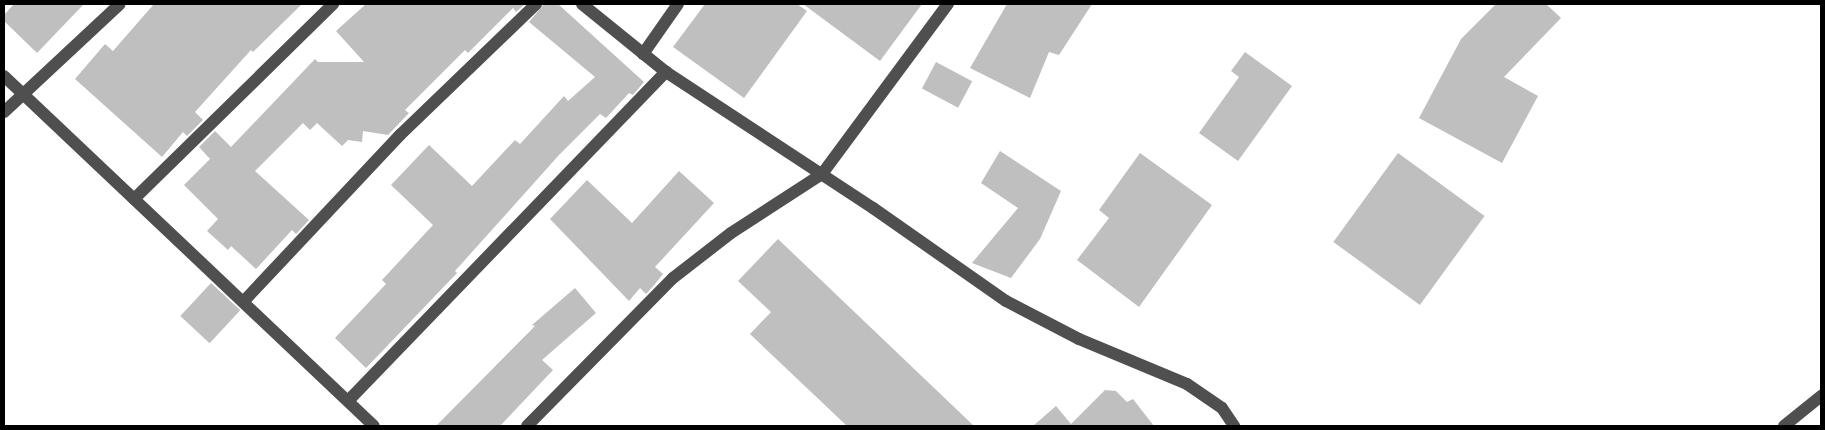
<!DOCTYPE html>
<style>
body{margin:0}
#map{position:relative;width:1825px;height:430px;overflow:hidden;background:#fff;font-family:Ubuntu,sans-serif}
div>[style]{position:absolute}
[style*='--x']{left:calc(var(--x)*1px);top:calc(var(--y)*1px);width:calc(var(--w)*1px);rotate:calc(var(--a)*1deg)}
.building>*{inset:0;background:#bfbfbf;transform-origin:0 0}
.minor>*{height:12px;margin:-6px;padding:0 6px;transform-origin:6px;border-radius:6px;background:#4f4f4f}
span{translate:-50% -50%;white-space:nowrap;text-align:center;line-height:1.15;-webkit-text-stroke:5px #fff;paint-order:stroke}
.frame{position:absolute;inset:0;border:5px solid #000;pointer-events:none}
</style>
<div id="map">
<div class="building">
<div style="clip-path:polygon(14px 4px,84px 4px,37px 53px,4px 21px,4px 15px)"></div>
<div style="clip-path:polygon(154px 4px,302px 4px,253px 52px,251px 50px,195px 112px,203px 120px,187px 136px,183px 132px,162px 157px,75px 79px,105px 44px,113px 51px)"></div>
<div style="clip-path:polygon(366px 4px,525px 4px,516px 12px,513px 8px,468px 53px,465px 50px,405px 110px,409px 113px,388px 135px,363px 131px,362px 142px,348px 140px,342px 146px,317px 123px,310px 130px,303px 123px,255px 171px,309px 220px,296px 234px,292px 230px,256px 269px,231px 246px,228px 250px,207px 231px,218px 219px,184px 185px,210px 159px,199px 147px,215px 131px,231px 147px,315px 59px,318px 62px,364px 62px,336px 31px)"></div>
<div style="clip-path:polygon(544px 4px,558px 4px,644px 82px,633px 95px,629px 93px,606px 118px,600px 114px,559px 155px,455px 271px,457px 273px,366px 368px,335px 338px,386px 284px,382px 280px,433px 225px,391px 185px,429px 145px,472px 186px,515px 140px,520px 144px,564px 96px,568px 101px,595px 77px,529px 22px)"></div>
<div style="clip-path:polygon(705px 4px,797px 4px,807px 11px,744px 98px,673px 47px)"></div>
<div style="clip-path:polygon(803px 4px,922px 4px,880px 61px)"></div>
<div style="clip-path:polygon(1007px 4px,1092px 4px,1059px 55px,1049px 52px,1030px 98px,970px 68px)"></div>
<div style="clip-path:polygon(1496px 4px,1546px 4px,1561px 18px,1504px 77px,1538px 96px,1502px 163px,1419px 118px,1461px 39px)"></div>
<div style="clip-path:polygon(1245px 52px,1292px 86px,1238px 161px,1199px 133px,1239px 77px,1231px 71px)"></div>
<div style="left:936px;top:62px;width:41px;height:30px;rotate:28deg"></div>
<div style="clip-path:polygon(1000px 151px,1061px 191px,1040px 239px,1011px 278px,972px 263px,1018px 208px,981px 183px)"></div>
<div style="clip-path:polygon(1140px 153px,1212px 205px,1139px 307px,1077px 260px,1109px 218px,1099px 210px)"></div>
<div style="left:1398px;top:153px;width:107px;height:110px;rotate:36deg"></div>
<div style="clip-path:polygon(679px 171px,714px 203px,655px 267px,663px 274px,655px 284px,646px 294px,640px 288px,629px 301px,550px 219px,587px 180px,632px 223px)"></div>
<div style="clip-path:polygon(778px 239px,974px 426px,847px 426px,750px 334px,771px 312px,738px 281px)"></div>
<div style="left:211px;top:283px;width:40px;height:45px;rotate:43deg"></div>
<div style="clip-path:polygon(575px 288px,596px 313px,542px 360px,553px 370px,500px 426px,436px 426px,535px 326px,532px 325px)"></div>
<div style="clip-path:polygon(1105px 390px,1116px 391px,1127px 402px,1133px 399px,1154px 426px,1033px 426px,1056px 406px,1071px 424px)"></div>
</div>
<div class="minor">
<div style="--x:582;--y:4;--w:108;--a:39"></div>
<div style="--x:666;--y:72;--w:248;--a:33.3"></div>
<div style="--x:873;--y:208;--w:162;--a:35"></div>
<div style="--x:1006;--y:301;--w:82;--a:27.5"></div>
<div style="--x:1079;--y:339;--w:117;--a:22.6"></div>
<div style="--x:1187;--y:384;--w:42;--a:34.4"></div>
<div style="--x:1222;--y:408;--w:22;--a:56"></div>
<div style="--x:643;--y:54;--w:61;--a:-55"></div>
<div style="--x:4;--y:76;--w:509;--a:43.41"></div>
<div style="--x:4;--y:112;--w:158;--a:-43"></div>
<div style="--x:134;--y:199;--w:279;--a:-44.4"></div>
<div style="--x:244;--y:301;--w:228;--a:-46.8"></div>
<div style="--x:400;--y:135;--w:189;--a:-43.9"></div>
<div style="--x:348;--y:401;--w:458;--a:-46"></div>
<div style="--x:527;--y:426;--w:208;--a:-45.4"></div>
<div style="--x:673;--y:278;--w:73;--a:-37.8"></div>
<div style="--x:731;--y:233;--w:108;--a:-33"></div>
<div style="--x:822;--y:174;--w:212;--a:-53.5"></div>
<div style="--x:1784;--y:426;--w:48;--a:-39"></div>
</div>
<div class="frame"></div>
</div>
